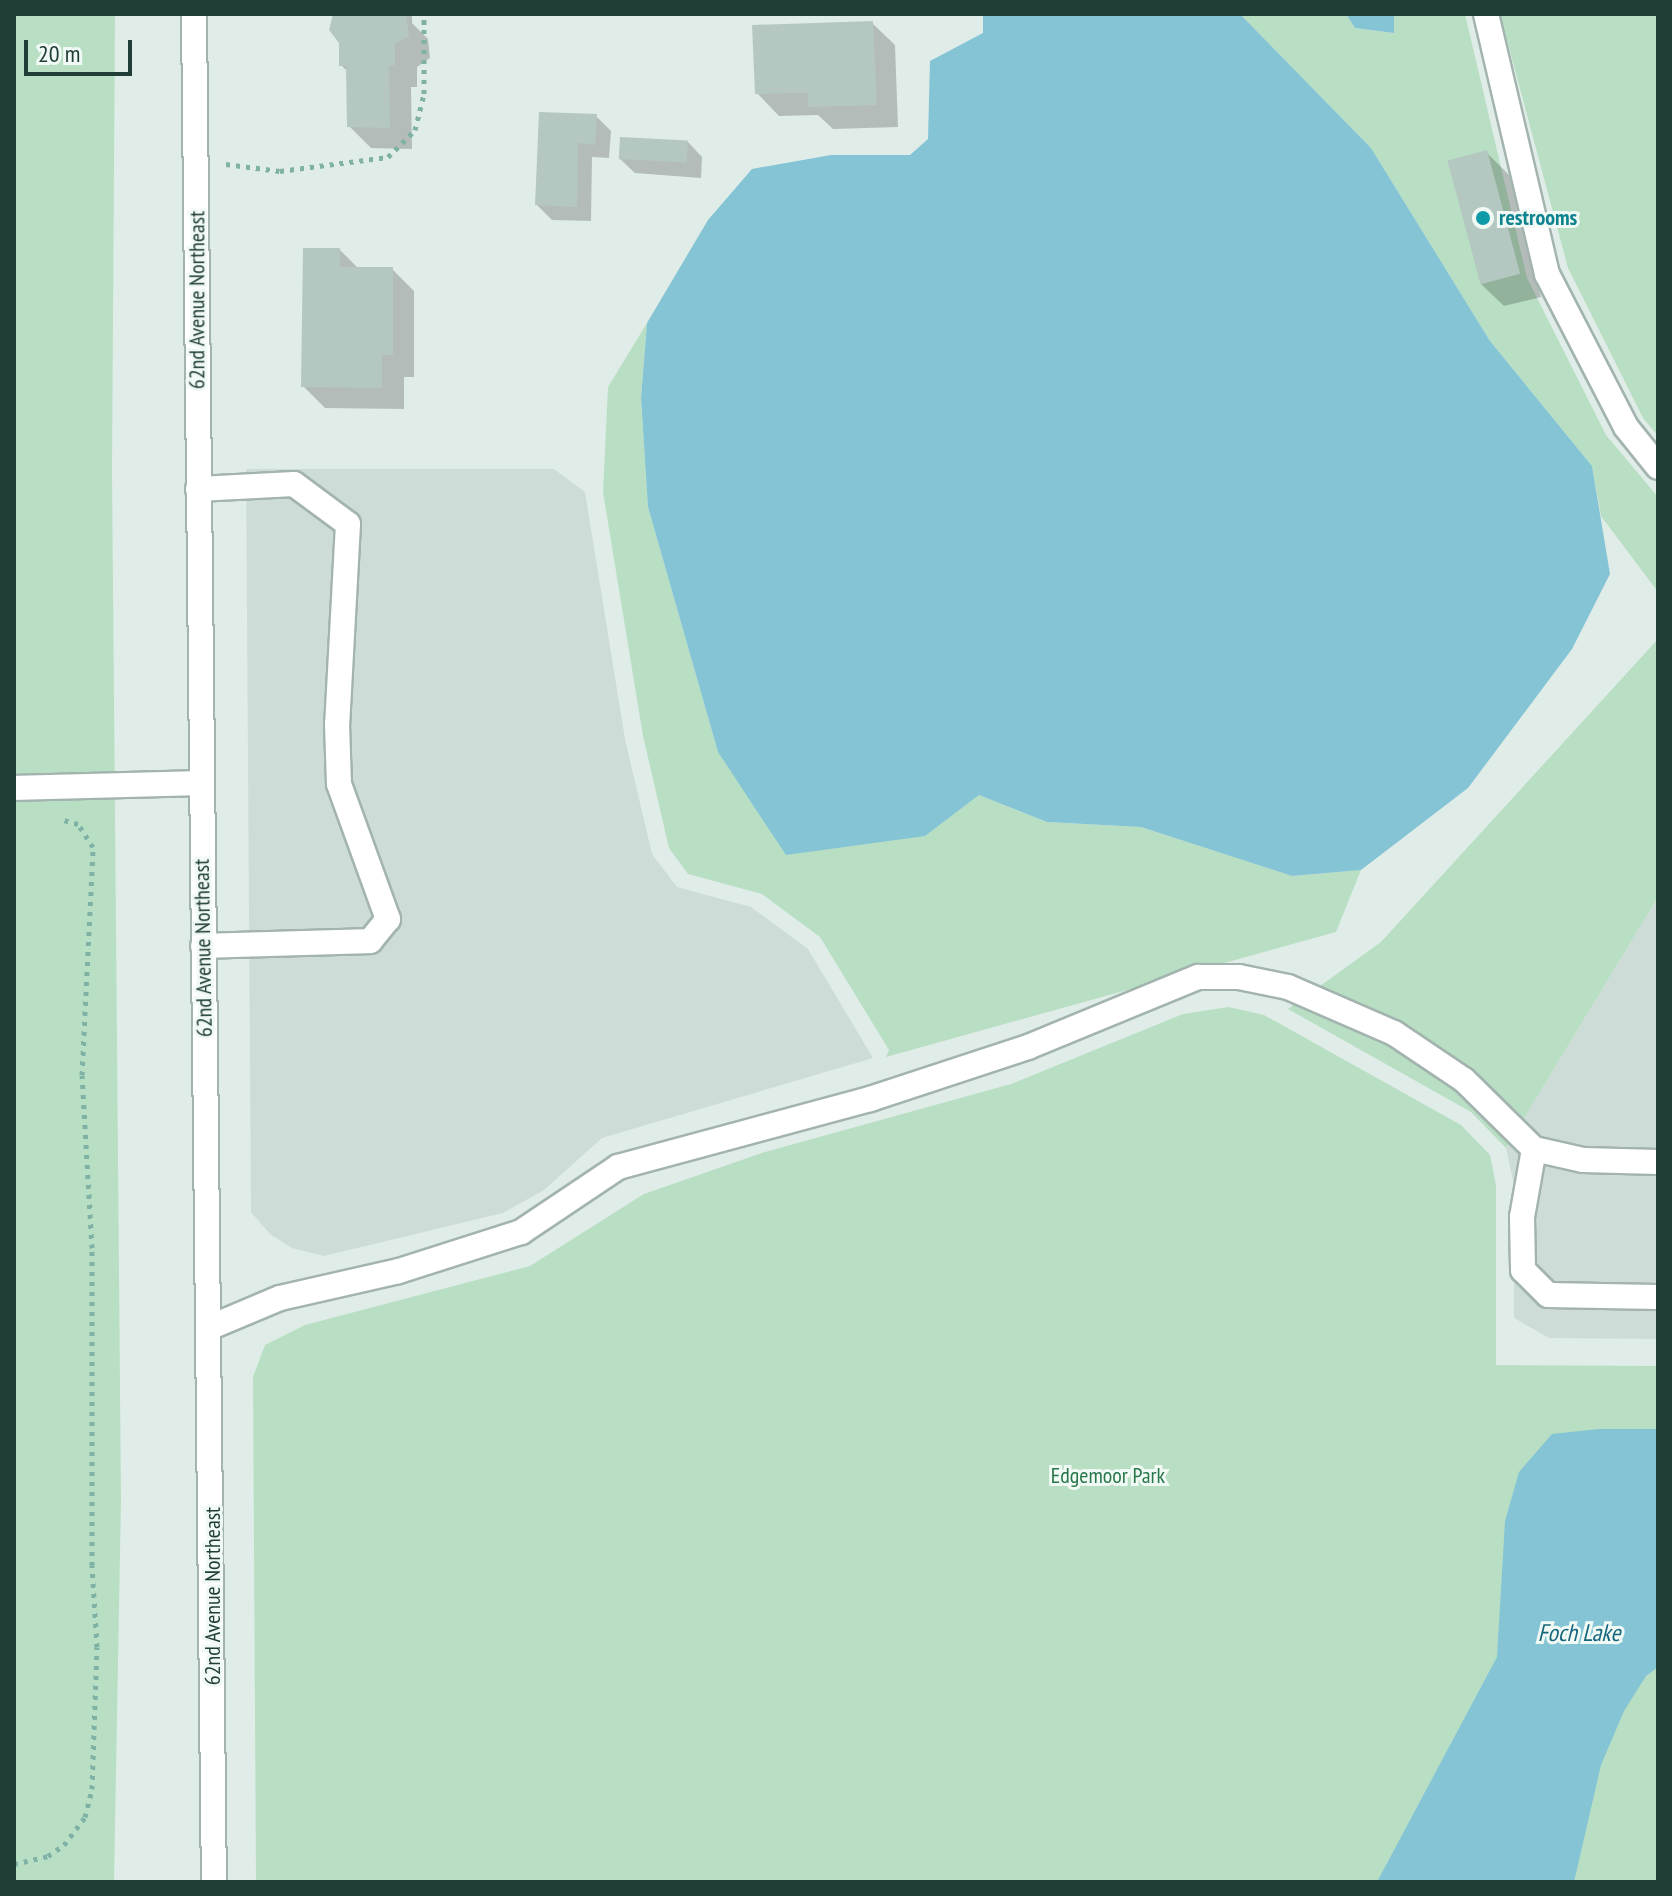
<!DOCTYPE html>
<style>
body{margin:0}
#map{position:relative;width:1672px;height:1896px;overflow:hidden;background:#e0ece8;font-family:"PT Sans Narrow",sans-serif}
div>[style]{position:absolute}
[style*='--x']{left:calc(var(--x)*1px);top:calc(var(--y)*1px);width:calc(var(--w)*1px);rotate:calc(var(--a)*1deg)}
.built>*{inset:0;background:#cedcd7}
.green>*{inset:0;background:#b8dfc4}
.water>*{inset:0;background:#84c4d5}
.shadow>*{inset:0;background:#0003}
.building>*{inset:0;background:#b5c7c1;transform-origin:0 0}
.path>*{height:5px;margin-top:-2.5px;transform-origin:0;background:repeating-linear-gradient(90deg,#7fb2a5 0 4px,transparent 0 10px)}
.roads{filter:drop-shadow(2px 0 #a3b4af) drop-shadow(-2px 0 #a3b4af) drop-shadow(0 2px #a3b4af) drop-shadow(0 -2px #a3b4af)}
.minor>*{height:24px;margin:-12px;padding:0 12px;transform-origin:12px;border-radius:12px;background:#fff}
.dots>*{width:22px;height:22px;translate:-50% -50%;box-sizing:border-box;border:4px solid #f1f9f5;border-radius:50%}
span{translate:-50% -50%;white-space:nowrap;text-align:center;line-height:1.15;-webkit-text-stroke:6px #f1f9f5;paint-order:stroke}
.culture-label{font-size:22px;color:#0d838f;font-weight:700}
.left{translate:0 -50%;text-align:left}
.street-label{font-size:22px;color:#203e37}
.park-label{font-size:22px;color:#27774b}
.water-label{font-size:24px;color:#16677e;font-style:italic}
.frame{position:absolute;inset:0;border:16px solid #203e37;pointer-events:none}
.scale{position:absolute;left:24px;top:40px;width:108px;height:36px;box-sizing:border-box;border:4px solid #203e37;border-top:0;padding-left:10px;font-size:24px;line-height:28px;white-space:nowrap;color:#203e37;-webkit-text-stroke:6px #f1f9f5;paint-order:stroke}
</style>
<div id="map">
<div class="built">
<div style="clip-path:polygon(246px 469px,554px 469px,585px 492px,625px 739px,652px 854px,677px 887px,751px 907px,808px 949px,873px 1058px,602px 1138px,544px 1190px,503px 1213px,324px 1256px,292px 1248px,270px 1234px,251px 1212px)"></div>
<div style="clip-path:polygon(1658px 897px,1658px 1339px,1549px 1338px,1514px 1318px,1514px 1185px,1506px 1148px)"></div>
</div>
<div class="green">
<div style="clip-path:polygon(14px 14px,115px 14px,112px 471px,121px 1499px,114px 1882px,14px 1882px)"></div>
<div style="clip-path:polygon(1240px 14px,1346px 14px,1355px 28px,1394px 33px,1394px 14px,1465px 14px,1527px 278px,1606px 435px,1658px 497px,1658px 592px,1601px 516px,1592px 466px,1490px 341px,1371px 148px)"></div>
<div style="clip-path:polygon(1500px 14px,1658px 14px,1658px 436px,1643px 418px,1568px 268px)"></div>
<div style="clip-path:polygon(647px 323px,641px 398px,648px 507px,718px 752px,924px 836px,979px 795px,1047px 822px,1141px 827px,1292px 876px,1361px 870px,1336px 932px,886px 1057px,889px 1050px,820px 937px,762px 894px,688px 874px,669px 848px,643px 736px,603px 492px,608px 387px)"></div>
<div style="clip-path:polygon(1658px 639px,1658px 897px,1506px 1148px,1471px 1112px,1288px 1009px,1381px 942px)"></div>
<div style="clip-path:polygon(1229px 1007px,1264px 1015px,1461px 1125px,1490px 1155px,1496px 1185px,1496px 1365px,1658px 1366px,1658px 1882px,256px 1882px,253px 1377px,265px 1345px,305px 1325px,530px 1266px,644px 1194px,765px 1152px,1011px 1084px,1183px 1014px)"></div>
</div>
<div class="water">
<div style="clip-path:polygon(983px 14px,1240px 14px,1371px 148px,1490px 341px,1592px 466px,1610px 574px,1572px 649px,1468px 788px,1361px 870px,1292px 876px,1141px 827px,1047px 822px,979px 795px,925px 836px,786px 855px,718px 752px,648px 507px,641px 398px,647px 323px,708px 220px,752px 169px,831px 155px,910px 155px,928px 139px,930px 61px,983px 33px)"></div>
<div style="clip-path:polygon(1346px 14px,1394px 14px,1394px 33px,1355px 28px)"></div>
<div style="clip-path:polygon(1598px 1429px,1658px 1429px,1658px 1667px,1646px 1676px,1624px 1711px,1601px 1765px,1574px 1882px,1377px 1882px,1497px 1657px,1505px 1521px,1519px 1472px,1552px 1434px)"></div>
</div>
<div class="shadow">
<div style="clip-path:polygon(336px 14px,412px 14px,412px 23px,428px 39px,430px 58px,417px 67px,417px 87px,411px 87px,412px 149px,371px 148px,349px 126px,348px 72px,341px 65px)"></div>
<div style="clip-path:polygon(872px 23px,895px 45px,898px 127px,833px 129px,818px 115px,779px 116px,757px 93px)"></div>
<div style="clip-path:polygon(541px 114px,596px 116px,611px 131px,609px 158px,592px 157px,591px 221px,552px 220px,537px 205px)"></div>
<div style="clip-path:polygon(688px 142px,702px 157px,701px 178px,635px 173px,620px 159px)"></div>
<div style="clip-path:polygon(1487px 153px,1509px 175px,1541px 297px,1504px 306px,1481px 284px)"></div>
<div style="clip-path:polygon(340px 250px,359px 269px,392px 269px,414px 291px,414px 377px,404px 377px,404px 409px,325px 408px,303px 386px)"></div>
</div>
<div class="building">
<div style="clip-path:polygon(333px 14px,406px 14px,409px 36px,395px 44px,395px 65px,389px 66px,390px 128px,347px 127px,346px 66px,339px 66px,339px 43px,329px 30px)"></div>
<div style="clip-path:polygon(873px 21px,877px 105px,808px 107px,808px 93px,755px 94px,752px 25px)"></div>
<div style="clip-path:polygon(539px 112px,597px 114px,595px 145px,578px 143px,577px 207px,535px 205px)"></div>
<div style="left:620px;top:137px;width:68px;height:22px;rotate:3deg"></div>
<div style="left:1487px;top:150px;width:128px;height:41px;rotate:75deg"></div>
<div style="clip-path:polygon(303px 248px,340px 248px,340px 267px,393px 267px,393px 355px,382px 355px,382px 388px,301px 387px)"></div>
</div>
<div class="path">
<div style="--x:226;--y:164;--w:54;--a:7.4"></div>
<div style="--x:280;--y:171;--w:109;--a:-7.4"></div>
<div style="--x:388;--y:157;--w:38;--a:-45"></div>
<div style="--x:415;--y:130;--w:37;--a:-76"></div>
<div style="--x:424;--y:94;--w:80;--a:-90"></div>
<div style="--x:14;--y:1864;--w:35;--a:-13"></div>
<div style="--x:48;--y:1856;--w:19;--a:-35"></div>
<div style="--x:64;--y:1845;--w:35;--a:-53"></div>
<div style="--x:85;--y:1817;--w:29;--a:-76"></div>
<div style="--x:92;--y:1789;--w:142;--a:-88"></div>
<div style="--x:97;--y:1647;--w:82;--a:-93.5"></div>
<div style="--x:92;--y:1565;--w:317;--a:-90"></div>
<div style="--x:92;--y:1248;--w:173;--a:-93.3"></div>
<div style="--x:82;--y:1075;--w:228;--a:-87.2"></div>
<div style="--x:93;--y:847;--w:27;--a:-123"></div>
<div style="--x:78;--y:824;--w:18;--a:-164"></div>
</div>
<div class="roads">
<div class="minor">
<div style="--x:194;--y:14;--w:1868;--a:89.39"></div>
<div style="--x:1486;--y:14;--w:267;--a:76.8"></div>
<div style="--x:1547;--y:274;--w:172;--a:62.7"></div>
<div style="--x:1626;--y:427;--w:51;--a:51.3"></div>
<div style="--x:198;--y:489;--w:96;--a:-3"></div>
<div style="--x:294;--y:484;--w:67;--a:36.5"></div>
<div style="--x:348;--y:524;--w:200;--a:93.1"></div>
<div style="--x:337;--y:724;--w:60;--a:88.1"></div>
<div style="--x:339;--y:784;--w:144;--a:70.1"></div>
<div style="--x:388;--y:919;--w:28;--a:129"></div>
<div style="--x:370;--y:941;--w:167;--a:178.3"></div>
<div style="--x:14;--y:788;--w:186;--a:-1.5"></div>
<div style="--x:1658;--y:1162;--w:75;--a:-178.5"></div>
<div style="--x:1583;--y:1160;--w:50;--a:-167.3"></div>
<div style="--x:1534;--y:1149;--w:69;--a:100"></div>
<div style="--x:1522;--y:1217;--w:53;--a:88.9"></div>
<div style="--x:1523;--y:1270;--w:35;--a:45"></div>
<div style="--x:1548;--y:1295;--w:110;--a:1"></div>
<div style="--x:211;--y:1327;--w:75;--a:-22.8"></div>
<div style="--x:280;--y:1298;--w:122;--a:-12.8"></div>
<div style="--x:399;--y:1271;--w:128;--a:-17.7"></div>
<div style="--x:521;--y:1232;--w:117;--a:-33.8"></div>
<div style="--x:618;--y:1167;--w:261;--a:-15.1"></div>
<div style="--x:870;--y:1099;--w:166;--a:-18.2"></div>
<div style="--x:1028;--y:1047;--w:184;--a:-22.4"></div>
<div style="--x:1198;--y:977;--w:41;--a:0"></div>
<div style="--x:1239;--y:977;--w:50;--a:11.5"></div>
<div style="--x:1288;--y:987;--w:116;--a:23.5"></div>
<div style="--x:1394;--y:1033;--w:84;--a:33.9"></div>
<div style="--x:1464;--y:1080;--w:98;--a:44.6"></div>
</div>
</div>
<div class="dots">
<div style="left:1483px;top:218px;background:#0f9aa8"></div>
</div>
<div class="culture-label">
<span class="left" style="left:1499px;top:218px">restrooms</span>
</div>
<div class="street-label">
<span style="left:197px;top:300px;rotate:-90deg">62nd Avenue Northeast</span>
<span style="left:203px;top:948px;rotate:-91deg">62nd Avenue Northeast</span>
<span style="left:213px;top:1596px;rotate:-90deg">62nd Avenue Northeast</span>
</div>
<div class="park-label">
<span style="left:1108px;top:1476px">Edgemoor Park</span>
</div>
<div class="water-label">
<span style="left:1579px;top:1633px">Foch Lake</span>
</div>
<div class="frame"></div>
<div class="scale">20 m</div>
</div>
